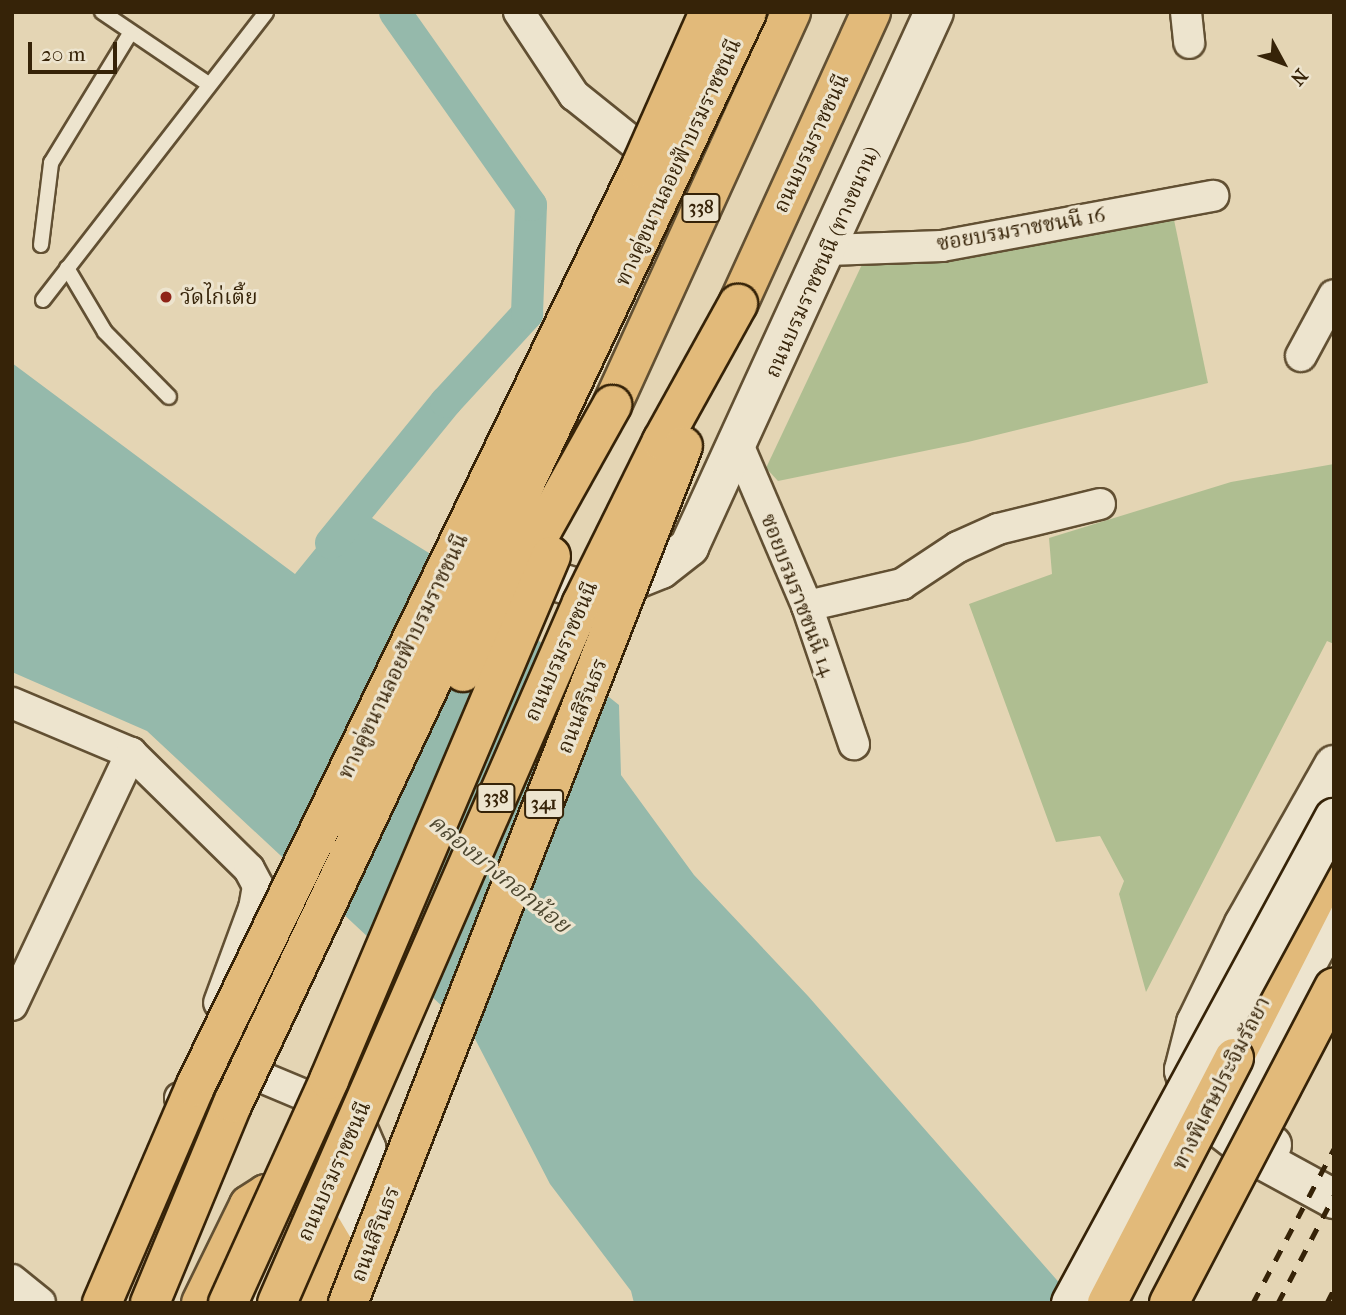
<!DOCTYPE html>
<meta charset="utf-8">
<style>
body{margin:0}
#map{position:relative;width:1346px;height:1315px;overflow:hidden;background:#e4d5b4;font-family:"IM FELL French Canon","Noto Serif Thai",serif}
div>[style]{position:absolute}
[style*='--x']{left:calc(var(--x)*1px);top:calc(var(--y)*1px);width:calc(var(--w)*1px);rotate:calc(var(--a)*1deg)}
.green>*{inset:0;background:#afbe91}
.water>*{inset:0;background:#95b9ab}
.canal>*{height:32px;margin:-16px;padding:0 16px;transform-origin:16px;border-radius:16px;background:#95b9ab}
.roads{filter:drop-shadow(2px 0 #625033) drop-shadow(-2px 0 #625033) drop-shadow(0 2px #625033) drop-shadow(0 -2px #625033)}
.service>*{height:14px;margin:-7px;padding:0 7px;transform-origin:7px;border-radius:7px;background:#ede4ce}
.minor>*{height:30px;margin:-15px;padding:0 15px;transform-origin:15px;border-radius:15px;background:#ede4ce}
.secondary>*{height:38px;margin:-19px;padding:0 19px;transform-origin:19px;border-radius:19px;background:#ede4ce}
.primary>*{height:38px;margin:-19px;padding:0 19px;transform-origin:19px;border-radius:19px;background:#e2ba7a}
.motorway>*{height:38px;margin:-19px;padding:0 19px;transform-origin:19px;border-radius:19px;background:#e2ba7a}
.rail>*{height:5px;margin-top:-2.5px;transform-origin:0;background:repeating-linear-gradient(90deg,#362308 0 12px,transparent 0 24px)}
.bridges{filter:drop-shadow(2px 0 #362308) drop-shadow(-2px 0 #362308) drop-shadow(0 2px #362308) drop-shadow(0 -2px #362308)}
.secondary-bridge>*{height:38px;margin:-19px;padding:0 19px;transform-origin:19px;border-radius:19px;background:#ede4ce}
.primary-bridge>*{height:38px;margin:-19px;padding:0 19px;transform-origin:19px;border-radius:19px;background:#e2ba7a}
.motorway-bridge>*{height:38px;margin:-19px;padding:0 19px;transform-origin:19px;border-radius:19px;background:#e2ba7a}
.dots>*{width:19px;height:19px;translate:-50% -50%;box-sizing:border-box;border:4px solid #ede4ce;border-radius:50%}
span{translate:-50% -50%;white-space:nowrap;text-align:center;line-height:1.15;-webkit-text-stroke:6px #ede4ce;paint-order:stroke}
.shield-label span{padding:2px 5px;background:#ede4ce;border:2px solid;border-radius:5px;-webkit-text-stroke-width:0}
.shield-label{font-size:19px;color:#362308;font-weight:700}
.street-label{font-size:21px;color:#362308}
.poi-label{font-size:21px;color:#362308}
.left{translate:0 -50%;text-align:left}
.water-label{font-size:23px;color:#4e4831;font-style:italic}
.frame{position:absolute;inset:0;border:14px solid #362308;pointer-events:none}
.north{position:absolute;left:1248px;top:28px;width:70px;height:70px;-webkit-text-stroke:5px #ede4ce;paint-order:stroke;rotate:131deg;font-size:19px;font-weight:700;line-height:28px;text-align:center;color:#362308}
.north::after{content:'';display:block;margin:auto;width:24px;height:32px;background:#362308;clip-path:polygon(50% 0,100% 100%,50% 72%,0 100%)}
.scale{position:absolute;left:28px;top:42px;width:89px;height:32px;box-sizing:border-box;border:4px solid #362308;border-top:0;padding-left:9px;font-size:21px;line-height:24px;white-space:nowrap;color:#362308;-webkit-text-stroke:5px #ede4ce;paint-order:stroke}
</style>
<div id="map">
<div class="green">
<div style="clip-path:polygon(1173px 215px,1208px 383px,968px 442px,778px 481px,766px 468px,866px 256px)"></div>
<div style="clip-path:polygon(1334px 464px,1334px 644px,1327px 641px,1146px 992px,1119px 894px,1124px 881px,1100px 836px,1056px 842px,969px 604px,1052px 574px,1049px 538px,1231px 482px)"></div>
</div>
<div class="water">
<div style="clip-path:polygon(12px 363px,295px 574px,351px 505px,429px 553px,619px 705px,621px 775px,694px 875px,808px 996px,1077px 1303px,634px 1303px,631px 1291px,550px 1184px,473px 1035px,147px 731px,12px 672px)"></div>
</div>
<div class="canal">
<div style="--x:331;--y:543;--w:182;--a:-50.8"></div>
<div style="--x:446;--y:402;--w:120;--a:-47.4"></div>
<div style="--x:527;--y:314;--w:109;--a:-87.9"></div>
<div style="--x:531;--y:205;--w:236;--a:-125.2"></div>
</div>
<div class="roads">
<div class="service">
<div style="--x:102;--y:12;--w:127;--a:34.1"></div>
<div style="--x:41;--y:245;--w:83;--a:-83"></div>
<div style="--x:51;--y:163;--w:153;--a:-58.6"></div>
<div style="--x:67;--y:268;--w:74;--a:59.3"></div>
<div style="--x:105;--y:332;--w:91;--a:45.4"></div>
<div style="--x:43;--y:300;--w:364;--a:-52.2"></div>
</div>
<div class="minor">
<div style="--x:519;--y:12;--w:100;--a:56.5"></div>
<div style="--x:574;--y:95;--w:77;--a:38.7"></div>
<div style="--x:1186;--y:12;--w:31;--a:84"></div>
<div style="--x:828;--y:250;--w:114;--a:-2"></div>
<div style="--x:942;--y:246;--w:276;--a:-10.5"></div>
<div style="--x:1301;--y:356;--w:69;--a:-61.6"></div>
<div style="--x:739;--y:447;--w:173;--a:66.8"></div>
<div style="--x:807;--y:606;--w:146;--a:71.2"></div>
<div style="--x:807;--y:606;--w:98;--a:-13"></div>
<div style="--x:902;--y:584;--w:67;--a:-33.5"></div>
<div style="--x:958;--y:547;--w:44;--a:-24.2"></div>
<div style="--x:998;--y:529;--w:105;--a:-13.8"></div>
<div style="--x:12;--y:703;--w:129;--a:22.8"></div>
<div style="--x:131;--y:753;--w:165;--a:44.5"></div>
<div style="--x:249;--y:869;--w:19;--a:62"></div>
<div style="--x:258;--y:886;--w:22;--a:100"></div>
<div style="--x:254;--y:908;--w:101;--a:110.2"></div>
<div style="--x:12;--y:1005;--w:279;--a:-64.7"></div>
<div style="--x:180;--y:1098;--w:78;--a:-18"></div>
<div style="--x:254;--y:1074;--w:93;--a:22.7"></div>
<div style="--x:340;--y:1110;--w:28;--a:39"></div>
<div style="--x:362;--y:1128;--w:21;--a:67"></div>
<div style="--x:370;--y:1147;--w:31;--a:99"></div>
<div style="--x:365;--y:1178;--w:79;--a:110.7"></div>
<div style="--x:12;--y:1280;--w:36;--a:39"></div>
</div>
<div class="secondary">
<div style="--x:515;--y:559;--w:32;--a:35"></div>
<div style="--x:541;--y:577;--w:34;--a:17"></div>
<div style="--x:573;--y:587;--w:46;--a:-1.2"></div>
<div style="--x:619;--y:586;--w:45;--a:-22"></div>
<div style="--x:661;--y:569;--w:36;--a:-38"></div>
<div style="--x:689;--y:547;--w:588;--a:-65.39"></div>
<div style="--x:1334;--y:765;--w:183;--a:119.5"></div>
<div style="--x:1244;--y:924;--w:110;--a:115.9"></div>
<div style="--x:1196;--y:1023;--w:49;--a:104.3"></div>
<div style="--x:1184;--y:1070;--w:38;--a:76"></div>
<div style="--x:1193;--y:1107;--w:81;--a:38"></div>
<div style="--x:1257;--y:1157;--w:88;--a:28.6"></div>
<div style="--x:1272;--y:1145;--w:36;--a:-143"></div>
<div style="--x:1243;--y:1123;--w:33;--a:-95"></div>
<div style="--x:1240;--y:1090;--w:200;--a:-62"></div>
</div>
<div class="primary">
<div style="--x:738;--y:304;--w:321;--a:-65.5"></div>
<div style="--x:612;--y:405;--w:432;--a:-65.5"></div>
<div style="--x:201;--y:1303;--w:109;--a:-63.9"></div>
<div style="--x:249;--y:1205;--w:20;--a:-33"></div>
<div style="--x:266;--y:1194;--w:24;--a:-2"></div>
<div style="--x:290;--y:1193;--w:17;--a:24"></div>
<div style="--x:306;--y:1200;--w:61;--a:59.2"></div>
<div style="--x:337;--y:1252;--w:56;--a:113.3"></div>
</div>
<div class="motorway">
<div style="--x:1234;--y:1058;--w:220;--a:-63"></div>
</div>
</div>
<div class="rail">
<div style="--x:1253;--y:1303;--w:174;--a:-62.3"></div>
<div style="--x:1278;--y:1303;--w:121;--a:-62.4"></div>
<div style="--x:1327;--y:1303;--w:16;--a:-63"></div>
</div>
<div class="bridges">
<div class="secondary-bridge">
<div style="--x:1071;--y:1303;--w:552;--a:-61.53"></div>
</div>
<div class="primary-bridge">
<div style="--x:463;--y:672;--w:306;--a:-60.8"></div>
<div style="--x:102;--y:1303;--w:235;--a:-66.7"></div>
<div style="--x:195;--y:1087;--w:1021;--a:-64.16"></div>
<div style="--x:640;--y:168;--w:171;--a:-66.1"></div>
<div style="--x:150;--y:1303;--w:217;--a:-67.5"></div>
<div style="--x:233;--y:1103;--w:1206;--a:-64.77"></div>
<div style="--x:228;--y:1303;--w:245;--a:-65.6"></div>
<div style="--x:329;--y:1080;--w:569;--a:-67.04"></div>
<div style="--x:277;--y:1303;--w:764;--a:-66.46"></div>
<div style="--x:582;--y:603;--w:181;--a:-63.7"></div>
<div style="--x:662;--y:441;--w:157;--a:-61"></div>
<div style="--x:348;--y:1303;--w:920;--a:-68.65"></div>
</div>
<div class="motorway-bridge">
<div style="--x:1107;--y:1303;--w:276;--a:-62.6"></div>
<div style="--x:1169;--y:1303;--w:356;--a:-62.4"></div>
</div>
</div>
<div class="dots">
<div style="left:166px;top:297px;background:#8f2418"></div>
</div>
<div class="shield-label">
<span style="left:701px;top:208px">338</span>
<span style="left:496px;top:798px">338</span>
<span style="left:544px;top:804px">341</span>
</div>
<div class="street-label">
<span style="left:811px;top:143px;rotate:-65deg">ถนนบรมราชชนนี</span>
<span style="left:678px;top:162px;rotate:-65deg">ทางคู่ขนานลอยฟ้าบรมราชชนนี</span>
<span style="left:1021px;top:229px;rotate:-10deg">ซอยบรมราชชนนี 16</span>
<span style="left:822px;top:262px;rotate:-66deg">ถนนบรมราชชนนี (ทางขนาน)</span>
<span style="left:798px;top:595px;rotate:69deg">ซอยบรมราชชนนี 14</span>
<span style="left:561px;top:651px;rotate:-66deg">ถนนบรมราชชนนี</span>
<span style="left:403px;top:656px;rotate:-64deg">ทางคู่ขนานลอยฟ้าบรมราชชนนี</span>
<span style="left:582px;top:706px;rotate:-68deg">ถนนสิรินธร</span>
<span style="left:1221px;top:1083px;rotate:-63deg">ทางพิเศษประจิมรัถยา</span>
<span style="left:334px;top:1171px;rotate:-66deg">ถนนบรมราชชนนี</span>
<span style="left:375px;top:1234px;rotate:-69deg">ถนนสิรินธร</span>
</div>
<div class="poi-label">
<span class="left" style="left:180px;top:297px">วัดไก่เตี้ย</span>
</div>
<div class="water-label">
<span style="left:499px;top:874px;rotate:39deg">คลองบางกอกน้อย</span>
</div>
<div class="frame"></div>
<div class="north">N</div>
<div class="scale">20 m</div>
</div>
